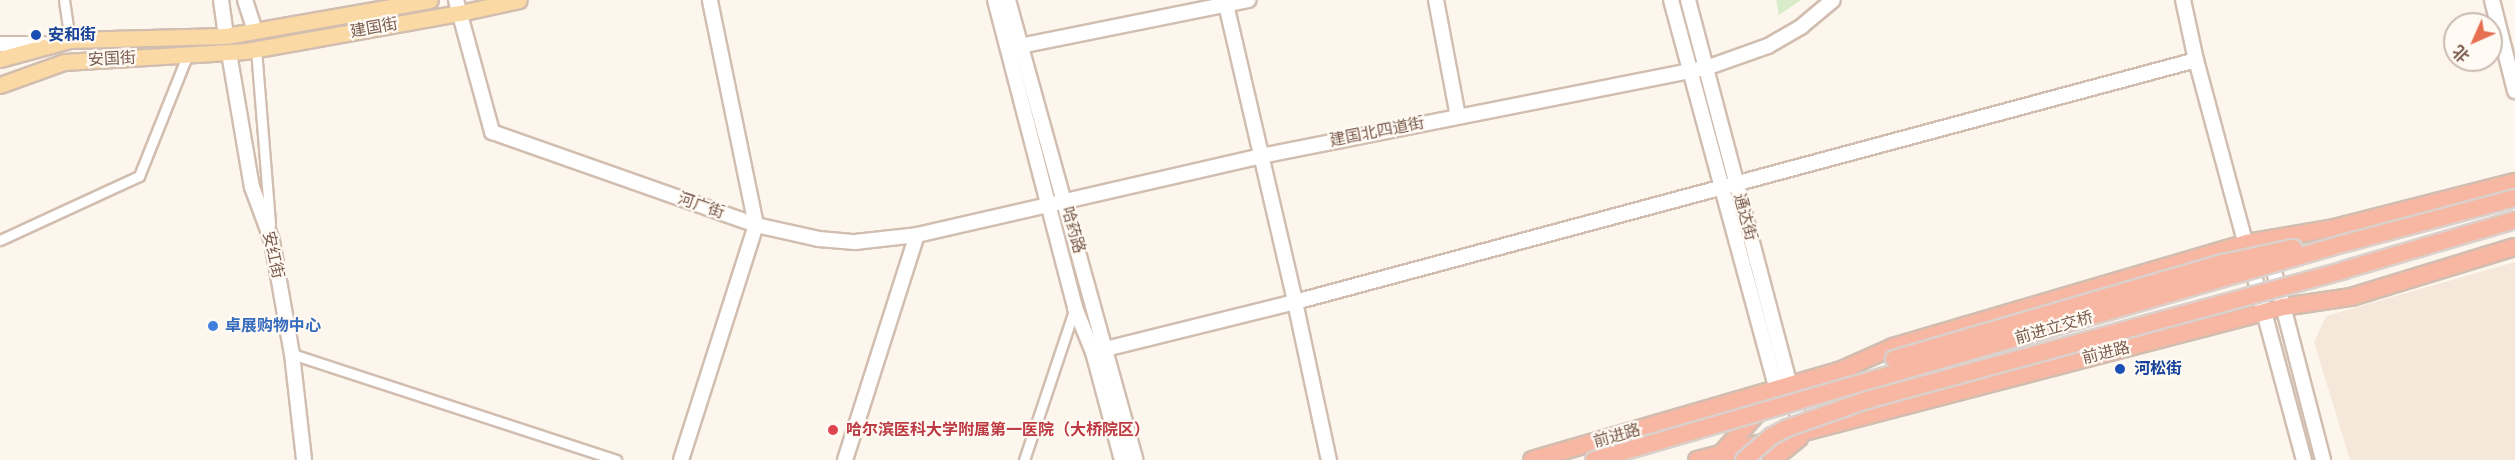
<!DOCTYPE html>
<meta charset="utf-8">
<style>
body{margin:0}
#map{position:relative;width:2515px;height:460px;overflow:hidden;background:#fdf6ec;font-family:"Work Sans","Noto Sans SC",sans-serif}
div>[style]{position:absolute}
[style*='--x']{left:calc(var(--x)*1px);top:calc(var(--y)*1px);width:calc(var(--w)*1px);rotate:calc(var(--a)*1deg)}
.residential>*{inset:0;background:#f5e8da}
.green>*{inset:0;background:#d8ecc9}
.roads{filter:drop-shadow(2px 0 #d1beb0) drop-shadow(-2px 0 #d1beb0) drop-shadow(0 2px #d1beb0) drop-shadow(0 -2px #d1beb0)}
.street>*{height:9px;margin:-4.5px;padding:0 4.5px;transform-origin:4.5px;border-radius:4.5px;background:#fff}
.secondary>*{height:14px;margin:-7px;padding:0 7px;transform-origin:7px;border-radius:7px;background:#fff}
.primary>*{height:15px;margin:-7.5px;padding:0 7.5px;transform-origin:7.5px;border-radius:7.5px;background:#fbd9a5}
.highway>*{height:16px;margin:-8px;padding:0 8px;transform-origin:8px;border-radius:8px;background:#f7b7a3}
.bridges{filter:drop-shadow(2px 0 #dad1cd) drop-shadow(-2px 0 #dad1cd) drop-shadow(0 2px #dad1cd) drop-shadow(0 -2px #dad1cd)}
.highway-bridge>*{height:16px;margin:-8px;padding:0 8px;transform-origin:8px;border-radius:8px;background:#f7b7a3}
.dots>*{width:16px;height:16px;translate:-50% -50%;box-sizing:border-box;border:3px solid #fffaf3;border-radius:50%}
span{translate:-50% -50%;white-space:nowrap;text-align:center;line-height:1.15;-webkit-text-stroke:4.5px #fffaf3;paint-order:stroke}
.street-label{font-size:16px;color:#7a5c4d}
.transit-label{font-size:16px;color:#164399;font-weight:700}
.left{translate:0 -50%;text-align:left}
.shop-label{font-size:16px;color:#366cbe;font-weight:700}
.health-label{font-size:16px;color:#be3a42;font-weight:700}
.north{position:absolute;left:2443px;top:12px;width:60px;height:60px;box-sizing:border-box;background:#fffaf3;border:2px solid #cabbb1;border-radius:50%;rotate:225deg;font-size:16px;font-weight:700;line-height:24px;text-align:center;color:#7a5c4d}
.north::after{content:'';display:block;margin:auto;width:21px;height:27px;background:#e76f51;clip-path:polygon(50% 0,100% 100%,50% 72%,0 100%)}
</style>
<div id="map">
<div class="residential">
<div style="clip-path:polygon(2515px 262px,2515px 460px,2350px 460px,2314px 342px,2326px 316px)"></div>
</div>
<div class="green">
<div style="clip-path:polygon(1776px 0,1801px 0,1779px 15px)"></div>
</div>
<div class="roads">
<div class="street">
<div style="--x:64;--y:0;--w:40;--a:81.5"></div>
<div style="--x:256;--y:49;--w:176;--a:85.4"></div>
<div style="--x:0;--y:240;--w:153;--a:-24.7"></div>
<div style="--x:139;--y:176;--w:129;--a:-68.2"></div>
<div style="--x:292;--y:354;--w:341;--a:18.1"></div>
<div style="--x:1024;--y:460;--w:160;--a:-71.5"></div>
</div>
<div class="secondary">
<div style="--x:221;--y:0;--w:36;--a:82"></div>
<div style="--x:245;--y:0;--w:33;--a:72"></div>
<div style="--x:456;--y:0;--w:137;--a:74.7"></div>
<div style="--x:492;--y:132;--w:280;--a:19.4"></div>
<div style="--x:756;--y:225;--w:65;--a:12.5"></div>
<div style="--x:819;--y:239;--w:36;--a:5"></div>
<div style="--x:855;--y:242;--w:62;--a:-6.4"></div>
<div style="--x:917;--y:235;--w:353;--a:-12.9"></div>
<div style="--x:1261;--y:156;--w:454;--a:-11.2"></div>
<div style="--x:1706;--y:68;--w:66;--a:-19.5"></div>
<div style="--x:1768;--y:46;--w:39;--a:-30"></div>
<div style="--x:1802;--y:26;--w:40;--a:-40"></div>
<div style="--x:995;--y:0;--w:318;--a:75.4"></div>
<div style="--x:1075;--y:308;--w:48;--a:67.8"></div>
<div style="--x:1093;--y:352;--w:112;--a:75"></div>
<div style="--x:1008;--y:0;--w:477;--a:74.5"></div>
<div style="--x:1225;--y:0;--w:310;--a:76.9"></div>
<div style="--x:1295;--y:302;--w:162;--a:77.9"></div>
<div style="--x:1436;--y:0;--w:118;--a:79.3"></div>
<div style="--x:1671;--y:0;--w:404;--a:74.8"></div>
<div style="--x:1688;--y:0;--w:448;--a:75.2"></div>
<div style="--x:2183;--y:0;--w:61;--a:77.8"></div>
<div style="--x:2196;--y:60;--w:414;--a:74.9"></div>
<div style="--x:2492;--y:0;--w:94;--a:75.8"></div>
<div style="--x:0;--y:44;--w:43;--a:0"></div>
<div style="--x:1020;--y:46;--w:233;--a:-11.4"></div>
<div style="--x:229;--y:53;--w:136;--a:80.3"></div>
<div style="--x:252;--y:187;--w:58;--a:69.7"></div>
<div style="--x:272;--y:241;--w:115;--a:80"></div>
<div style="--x:292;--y:354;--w:107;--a:83.5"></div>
<div style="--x:2270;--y:256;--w:211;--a:75.4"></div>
<div style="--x:1093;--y:352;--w:208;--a:-13.9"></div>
<div style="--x:1295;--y:302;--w:933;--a:-15.03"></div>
<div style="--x:681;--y:460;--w:247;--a:-72.3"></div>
<div style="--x:756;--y:225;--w:230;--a:-101.6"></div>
<div style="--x:845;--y:460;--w:236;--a:-72.3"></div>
</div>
<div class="primary">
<div style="--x:0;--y:59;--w:73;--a:-15.2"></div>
<div style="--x:70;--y:40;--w:156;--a:-1.5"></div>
<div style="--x:226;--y:36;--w:207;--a:-10"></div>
<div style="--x:0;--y:85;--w:68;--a:-19.8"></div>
<div style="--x:64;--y:62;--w:182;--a:-3.5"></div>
<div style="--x:246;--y:51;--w:217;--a:-10.1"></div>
<div style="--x:460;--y:13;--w:60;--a:-12.4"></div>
</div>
<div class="highway">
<div style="--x:1839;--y:371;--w:59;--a:-24"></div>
<div style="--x:1893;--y:347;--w:369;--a:-16.4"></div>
<div style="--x:2247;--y:243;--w:88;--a:-9.8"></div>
<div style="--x:2334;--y:228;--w:187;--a:-14.3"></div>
<div style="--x:1720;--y:455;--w:62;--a:-48.3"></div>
<div style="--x:1532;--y:460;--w:320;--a:-16.2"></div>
<div style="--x:1839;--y:371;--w:11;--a:-5"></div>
<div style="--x:1697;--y:460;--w:606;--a:-14.63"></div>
<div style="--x:2283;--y:307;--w:69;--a:-8.4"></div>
<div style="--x:2351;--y:297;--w:171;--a:-17"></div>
<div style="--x:1772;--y:460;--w:35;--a:-39"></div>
</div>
</div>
<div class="bridges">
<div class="highway-bridge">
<div style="--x:1894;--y:359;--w:343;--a:-16.3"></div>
<div style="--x:2223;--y:263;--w:72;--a:-12.1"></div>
<div style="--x:1594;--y:460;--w:779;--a:-16.11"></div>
<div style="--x:2342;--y:244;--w:179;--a:-14.9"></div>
<div style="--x:1744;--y:460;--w:37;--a:-41"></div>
<div style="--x:1772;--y:436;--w:17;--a:-28"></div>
<div style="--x:1787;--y:428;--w:85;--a:-19.3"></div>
<div style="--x:1867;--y:400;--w:494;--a:-15.2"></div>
<div style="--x:2344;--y:270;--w:178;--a:-16.3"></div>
</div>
</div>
<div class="dots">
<div style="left:36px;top:35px;background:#1a4fb4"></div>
<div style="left:213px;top:326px;background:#3f7fe0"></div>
<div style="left:2120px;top:369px;background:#1a4fb4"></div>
<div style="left:833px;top:430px;background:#e0444e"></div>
</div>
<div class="street-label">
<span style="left:374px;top:28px;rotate:-10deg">建国街</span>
<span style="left:112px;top:59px;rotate:-3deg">安国街</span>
<span style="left:1377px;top:132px;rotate:-11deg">建国北四道街</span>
<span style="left:701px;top:206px;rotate:19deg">河广街</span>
<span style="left:1745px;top:217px;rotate:75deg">通达街</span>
<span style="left:1073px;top:230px;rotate:74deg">哈药路</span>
<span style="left:273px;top:255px;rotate:77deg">安红街</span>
<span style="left:2054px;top:328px;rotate:-16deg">前进立交桥</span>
<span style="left:2106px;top:353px;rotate:-14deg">前进路</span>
<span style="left:1617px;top:436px;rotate:-16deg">前进路</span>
</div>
<div class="transit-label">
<span class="left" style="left:48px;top:35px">安和街</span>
<span class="left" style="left:2134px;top:369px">河松街</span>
</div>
<div class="shop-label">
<span class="left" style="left:225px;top:326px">卓展购物中心</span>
</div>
<div class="health-label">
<span class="left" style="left:846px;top:430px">哈尔滨医科大学附属第一医院（大桥院区）</span>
</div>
<div class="north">北</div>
</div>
